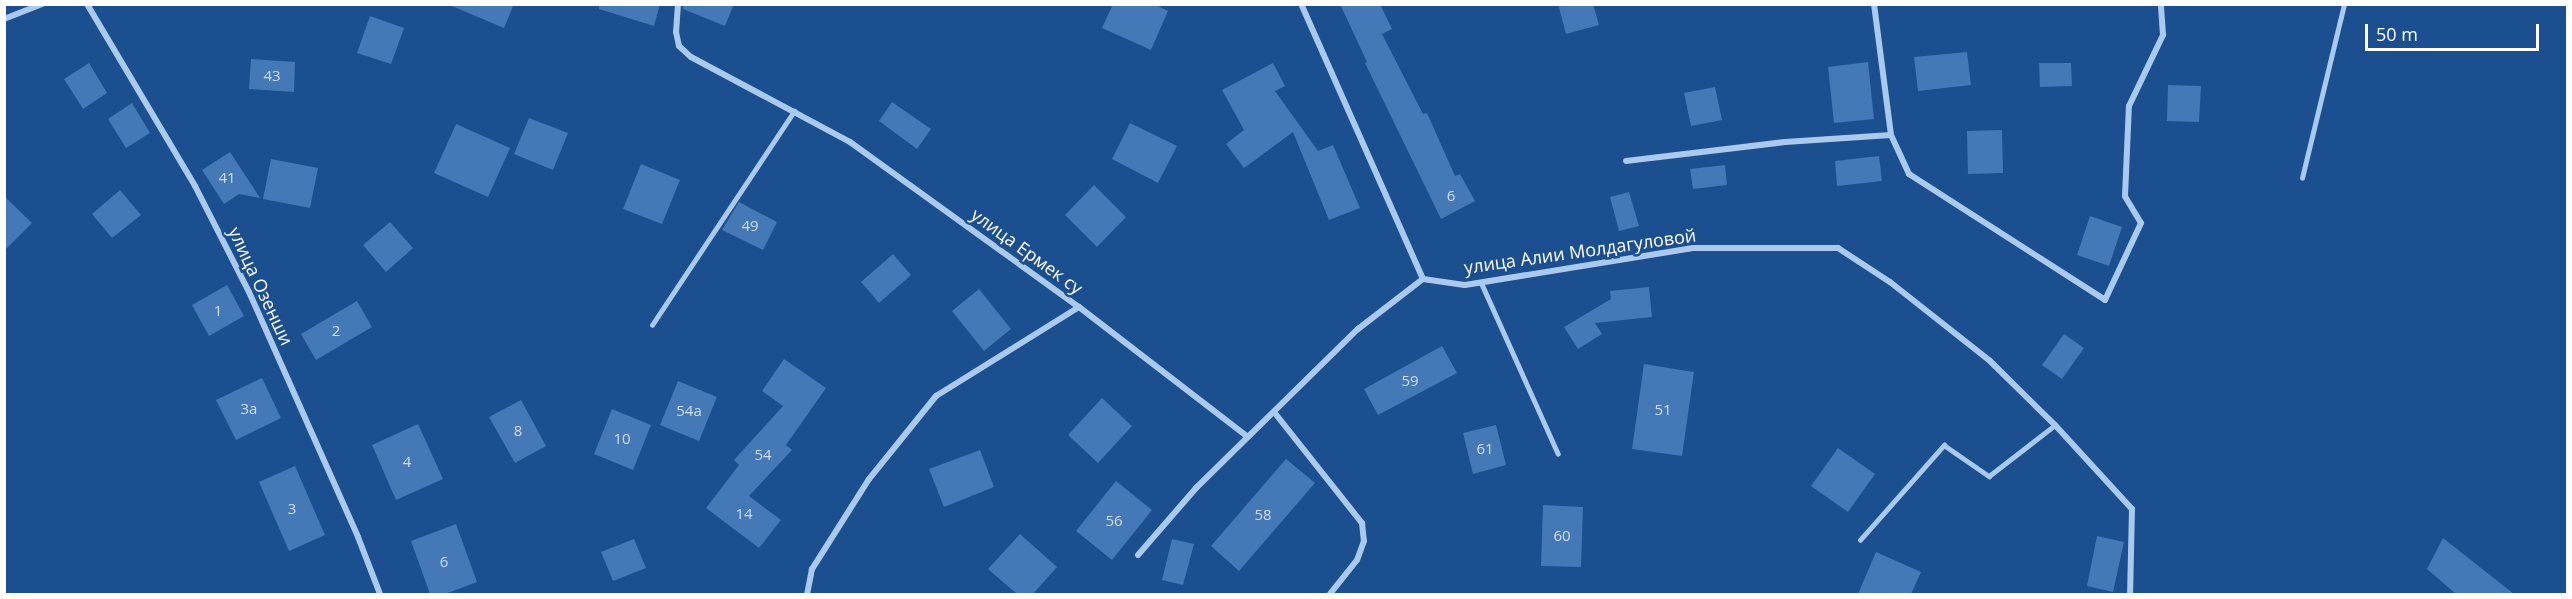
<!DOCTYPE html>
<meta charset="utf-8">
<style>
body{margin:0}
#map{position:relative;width:2572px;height:599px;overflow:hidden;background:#1b4f8f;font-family:"Open Sans",sans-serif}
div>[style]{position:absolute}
.building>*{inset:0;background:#4478b7}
.lane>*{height:4.5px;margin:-2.25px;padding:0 2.25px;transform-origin:2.25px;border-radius:2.25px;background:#a9c9ee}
.street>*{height:6px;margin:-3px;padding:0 3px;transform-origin:3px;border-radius:3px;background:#a9c9ee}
span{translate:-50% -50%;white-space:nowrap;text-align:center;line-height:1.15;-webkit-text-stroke:5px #1b4f8f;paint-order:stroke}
.number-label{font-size:15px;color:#d0dded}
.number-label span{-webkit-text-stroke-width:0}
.street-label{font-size:18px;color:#fff}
.frame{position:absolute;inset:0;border:6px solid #fff;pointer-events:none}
.scale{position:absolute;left:2365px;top:24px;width:174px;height:27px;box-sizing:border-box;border:3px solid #fff;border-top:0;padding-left:8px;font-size:18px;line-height:21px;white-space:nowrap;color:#fff;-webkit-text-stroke:4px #1b4f8f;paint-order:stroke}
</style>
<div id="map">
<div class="building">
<div style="clip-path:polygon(447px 4px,514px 4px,504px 28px)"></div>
<div style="clip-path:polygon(599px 4px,660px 4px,654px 26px,599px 9px)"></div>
<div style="clip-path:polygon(683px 4px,734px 4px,725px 26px,683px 9px)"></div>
<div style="clip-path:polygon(1113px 4px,1154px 4px,1168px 11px,1151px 50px,1102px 28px)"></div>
<div style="clip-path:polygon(1340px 4px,1380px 4px,1392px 29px,1382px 34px,1423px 114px,1427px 113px,1455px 176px,1460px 174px,1475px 201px,1441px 219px,1365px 63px,1367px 62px)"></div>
<div style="clip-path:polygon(1558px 4px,1593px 4px,1599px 25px,1566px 34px)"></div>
<div style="clip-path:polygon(370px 16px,404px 28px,391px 64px,357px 53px)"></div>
<div style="clip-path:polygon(1967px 52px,1971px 85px,1918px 91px,1914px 57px)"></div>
<div style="clip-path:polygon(251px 59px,295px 62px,294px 92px,249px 89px)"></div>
<div style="clip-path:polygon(1868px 62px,1874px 119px,1834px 123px,1828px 67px)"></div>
<div style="clip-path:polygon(89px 63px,107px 93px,83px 109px,64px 79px)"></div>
<div style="clip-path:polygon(1273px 63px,1285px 86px,1275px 91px,1318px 151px,1333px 145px,1360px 208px,1329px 220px,1293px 132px,1244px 168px,1226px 144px,1244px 130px,1222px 90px)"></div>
<div style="clip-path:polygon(2039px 63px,2071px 63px,2072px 86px,2040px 87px)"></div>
<div style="clip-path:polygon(2168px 85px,2201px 86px,2199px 122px,2167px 121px)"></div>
<div style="clip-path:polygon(1715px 87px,1722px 120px,1691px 126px,1684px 93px)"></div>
<div style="clip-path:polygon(892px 102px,931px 129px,917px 149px,879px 121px)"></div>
<div style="clip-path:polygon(132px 103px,150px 133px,126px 148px,108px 119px)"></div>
<div style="clip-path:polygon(529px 118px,568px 133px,553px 170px,514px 154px)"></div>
<div style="clip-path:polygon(1130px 123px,1177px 146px,1158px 183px,1112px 159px)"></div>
<div style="clip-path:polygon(456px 124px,510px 148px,488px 197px,434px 173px)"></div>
<div style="clip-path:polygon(2002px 130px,2003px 173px,1968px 174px,1967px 131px)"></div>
<div style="clip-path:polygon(230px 152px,260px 198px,239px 194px,224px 204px,202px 170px)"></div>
<div style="clip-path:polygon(1879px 156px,1882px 181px,1837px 186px,1835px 161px)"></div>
<div style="clip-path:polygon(271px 159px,318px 168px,310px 208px,263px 199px)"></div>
<div style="clip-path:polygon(641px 164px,680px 180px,662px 224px,623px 209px)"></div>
<div style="clip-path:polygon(1725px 165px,1727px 185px,1693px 189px,1690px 169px)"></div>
<div style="clip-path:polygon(1094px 185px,1126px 217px,1097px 247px,1065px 215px)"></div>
<div style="clip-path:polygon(120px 190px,141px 215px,112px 238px,92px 214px)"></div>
<div style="clip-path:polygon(1629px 192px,1639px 226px,1619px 231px,1610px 197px)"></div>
<div style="clip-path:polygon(4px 196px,32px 223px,4px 251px)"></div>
<div style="clip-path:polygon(739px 202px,777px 222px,763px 250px,722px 230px)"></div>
<div style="clip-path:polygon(2090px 216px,2122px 227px,2109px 266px,2077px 255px)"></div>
<div style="clip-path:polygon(390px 222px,413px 248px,386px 272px,363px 245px)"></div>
<div style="clip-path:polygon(893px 254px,911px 275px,879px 303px,861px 282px)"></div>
<div style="clip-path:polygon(227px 285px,244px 316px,209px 336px,192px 305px)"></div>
<div style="clip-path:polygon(1649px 287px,1652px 317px,1595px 323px,1602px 334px,1578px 349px,1564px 327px,1611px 299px,1610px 291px)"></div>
<div style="clip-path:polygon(979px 289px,1011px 329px,984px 351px,952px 311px)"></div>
<div style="clip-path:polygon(357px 301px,372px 327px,316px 360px,301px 334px)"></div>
<div style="clip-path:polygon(2064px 334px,2084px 348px,2062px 379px,2042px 365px)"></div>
<div style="clip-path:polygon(1442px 346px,1457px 373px,1378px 415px,1364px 389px)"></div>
<div style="clip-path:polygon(784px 359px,826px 388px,786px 445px,792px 450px,749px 496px,781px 520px,759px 548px,706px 508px,739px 465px,734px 460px,783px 406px,762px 391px)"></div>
<div style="clip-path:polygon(1644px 364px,1694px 372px,1682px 456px,1632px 449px)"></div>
<div style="clip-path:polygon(262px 378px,281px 418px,236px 440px,216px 400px)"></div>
<div style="clip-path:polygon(678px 381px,717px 397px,699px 441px,660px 425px)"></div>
<div style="clip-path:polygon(1102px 398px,1132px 426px,1098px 463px,1068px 435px)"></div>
<div style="clip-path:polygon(521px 400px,546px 446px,515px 463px,489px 417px)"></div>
<div style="clip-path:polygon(612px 409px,651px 425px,633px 470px,594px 454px)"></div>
<div style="clip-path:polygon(418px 424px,443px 479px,396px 500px,372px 445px)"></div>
<div style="clip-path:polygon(1496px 425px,1506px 465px,1473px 474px,1463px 433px)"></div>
<div style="clip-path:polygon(1838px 448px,1875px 474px,1848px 512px,1811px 486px)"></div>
<div style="clip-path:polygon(980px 450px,994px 487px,944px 507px,929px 469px)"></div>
<div style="clip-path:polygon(1286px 459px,1315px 483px,1239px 571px,1211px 546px)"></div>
<div style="clip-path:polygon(295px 466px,325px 535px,289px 551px,259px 482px)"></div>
<div style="clip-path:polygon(1116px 481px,1152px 510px,1112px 560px,1076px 531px)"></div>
<div style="clip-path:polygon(1543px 505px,1583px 507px,1581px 567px,1541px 566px)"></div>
<div style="clip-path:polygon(456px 524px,477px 582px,445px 594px,430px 594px,411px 541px)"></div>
<div style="clip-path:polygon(1020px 534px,1057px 567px,1033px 594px,1017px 594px,988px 569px)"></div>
<div style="clip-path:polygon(2097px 536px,2124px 542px,2113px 592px,2087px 586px)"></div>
<div style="clip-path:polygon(2443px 538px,2514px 594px,2456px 594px,2427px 569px)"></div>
<div style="clip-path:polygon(634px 539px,646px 568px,613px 581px,601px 552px)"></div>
<div style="clip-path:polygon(1172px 539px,1194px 544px,1183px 585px,1162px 580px)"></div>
<div style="clip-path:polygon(1876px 552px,1921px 572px,1911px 594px,1858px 594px)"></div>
</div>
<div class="lane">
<div style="left:2302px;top:178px;width:179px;rotate:-76.4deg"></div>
<div style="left:1481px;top:282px;width:188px;rotate:65.8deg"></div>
<div style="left:652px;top:325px;width:257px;rotate:-56.4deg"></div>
<div style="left:1860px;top:540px;width:127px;rotate:-48.5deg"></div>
<div style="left:1944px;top:445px;width:55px;rotate:34.6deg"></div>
<div style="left:1989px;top:476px;width:83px;rotate:-37.7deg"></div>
</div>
<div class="street">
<div style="left:87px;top:4px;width:212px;rotate:59.3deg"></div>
<div style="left:195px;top:186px;width:119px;rotate:63deg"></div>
<div style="left:249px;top:292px;width:268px;rotate:66deg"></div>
<div style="left:358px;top:537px;width:61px;rotate:68.9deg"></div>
<div style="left:678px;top:4px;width:28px;rotate:94deg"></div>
<div style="left:676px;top:32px;width:14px;rotate:78deg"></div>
<div style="left:679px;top:46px;width:16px;rotate:43deg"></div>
<div style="left:691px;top:57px;width:180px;rotate:28.1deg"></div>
<div style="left:850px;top:142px;width:282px;rotate:35.8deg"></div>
<div style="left:1079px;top:307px;width:168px;rotate:148.1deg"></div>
<div style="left:936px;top:396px;width:107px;rotate:128.9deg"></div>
<div style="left:869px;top:479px;width:107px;rotate:122.3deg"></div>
<div style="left:812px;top:569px;width:25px;rotate:101deg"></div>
<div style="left:4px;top:19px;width:41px;rotate:-21.5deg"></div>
<div style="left:1891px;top:135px;width:43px;rotate:65.2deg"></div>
<div style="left:1909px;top:174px;width:233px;rotate:32.7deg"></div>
<div style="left:2105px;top:300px;width:85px;rotate:-64.9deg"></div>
<div style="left:2141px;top:223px;width:31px;rotate:-121deg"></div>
<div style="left:2125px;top:196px;width:90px;rotate:-87.5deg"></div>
<div style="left:2129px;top:106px;width:79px;rotate:-64.4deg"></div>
<div style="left:2163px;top:35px;width:31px;rotate:-94deg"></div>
<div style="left:1626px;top:161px;width:160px;rotate:-6.8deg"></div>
<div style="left:1785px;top:142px;width:106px;rotate:-3.8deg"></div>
<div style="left:1891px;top:135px;width:132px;rotate:-97.4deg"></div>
<div style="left:1423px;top:279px;width:42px;rotate:8.1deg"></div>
<div style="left:1465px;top:285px;width:231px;rotate:-9.2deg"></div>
<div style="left:1693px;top:248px;width:145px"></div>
<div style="left:1838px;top:248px;width:62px;rotate:33.2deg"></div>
<div style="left:1890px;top:282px;width:127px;rotate:38.3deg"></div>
<div style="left:1990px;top:361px;width:91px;rotate:44.6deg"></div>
<div style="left:2055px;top:425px;width:114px;rotate:47.5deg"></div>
<div style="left:2132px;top:509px;width:85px;rotate:91.3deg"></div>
<div style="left:1079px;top:307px;width:213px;rotate:37.6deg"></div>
<div style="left:1274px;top:412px;width:142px;rotate:51.6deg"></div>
<div style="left:1362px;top:523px;width:18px;rotate:84deg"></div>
<div style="left:1364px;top:541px;width:20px;rotate:110deg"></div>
<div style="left:1357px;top:560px;width:43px;rotate:128.5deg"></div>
<div style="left:1138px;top:555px;width:89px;rotate:-49.1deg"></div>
<div style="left:1196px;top:488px;width:227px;rotate:-44.5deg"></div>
<div style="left:1358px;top:329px;width:82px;rotate:-37.6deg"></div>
<div style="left:1423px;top:279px;width:301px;rotate:-113.9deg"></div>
</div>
<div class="number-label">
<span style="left:272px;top:76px">43</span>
<span style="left:227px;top:178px">41</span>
<span style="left:1451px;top:196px">6</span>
<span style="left:750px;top:226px">49</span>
<span style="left:218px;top:311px">1</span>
<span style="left:336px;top:331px">2</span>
<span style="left:1410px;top:381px">59</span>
<span style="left:249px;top:409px">3а</span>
<span style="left:1663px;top:410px">51</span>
<span style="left:689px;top:411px">54а</span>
<span style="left:518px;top:431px">8</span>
<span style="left:622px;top:439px">10</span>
<span style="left:1485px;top:449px">61</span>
<span style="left:763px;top:455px">54</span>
<span style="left:407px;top:462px">4</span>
<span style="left:292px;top:509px">3</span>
<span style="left:744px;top:514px">14</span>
<span style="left:1263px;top:515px">58</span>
<span style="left:1114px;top:521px">56</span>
<span style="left:1562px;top:536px">60</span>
<span style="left:444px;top:562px">6</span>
</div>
<div class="street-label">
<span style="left:1027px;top:251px;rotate:36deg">улица Ермек су</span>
<span style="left:1580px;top:251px;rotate:-8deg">улица Алии Молдагуловой</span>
<span style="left:261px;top:286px;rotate:65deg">улица Озенши</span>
</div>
<div class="frame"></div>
<div class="scale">50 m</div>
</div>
